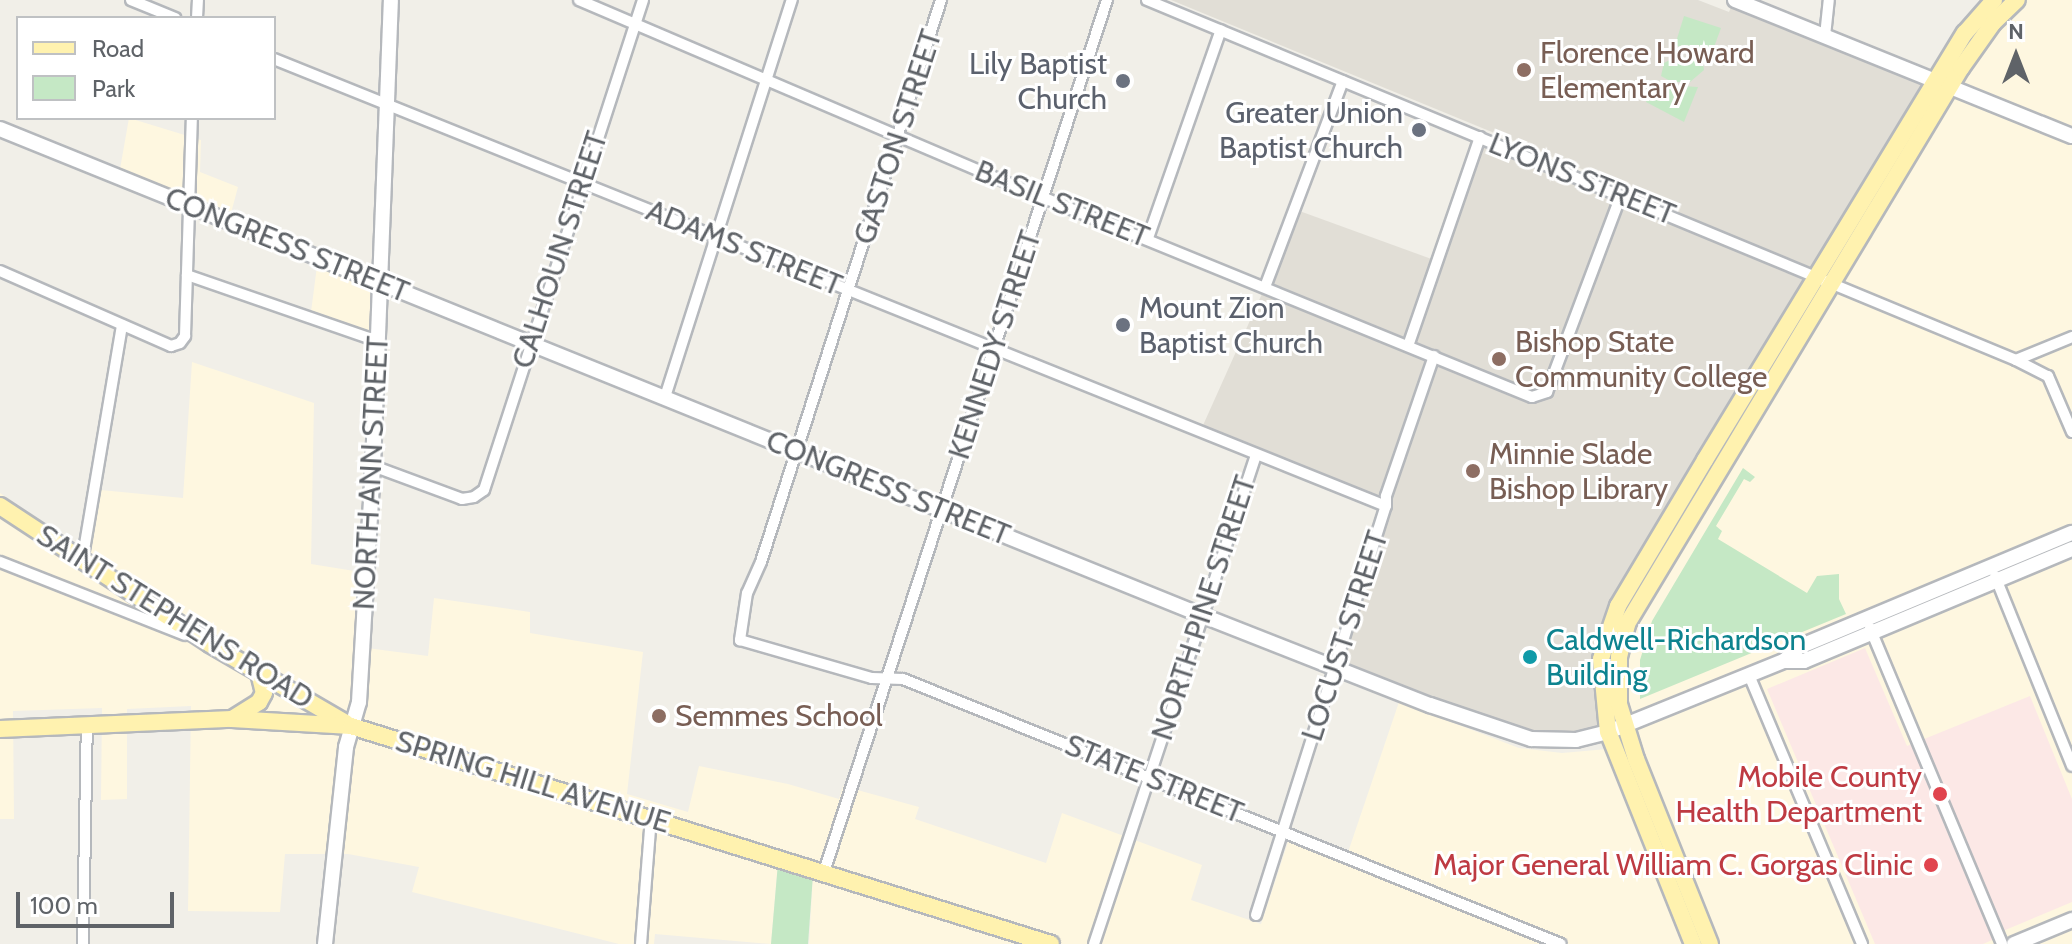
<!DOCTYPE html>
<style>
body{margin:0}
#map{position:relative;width:2072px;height:944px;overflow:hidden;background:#f1efe8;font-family:Cabin,sans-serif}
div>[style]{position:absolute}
.commercial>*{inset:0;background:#fef7e0}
.education>*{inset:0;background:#e1ded6}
.medical>*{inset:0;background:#fce8e6}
.green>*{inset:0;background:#c5e8c5}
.roads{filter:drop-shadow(2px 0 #b5b8bc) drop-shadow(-2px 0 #b5b8bc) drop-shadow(0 2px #b5b8bc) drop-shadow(0 -2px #b5b8bc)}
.street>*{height:10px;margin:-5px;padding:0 5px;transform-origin:5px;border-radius:5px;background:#fff}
.secondary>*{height:14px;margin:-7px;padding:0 7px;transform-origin:7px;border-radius:7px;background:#fff}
.primary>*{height:16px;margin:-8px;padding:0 8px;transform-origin:8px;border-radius:8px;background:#fff2af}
.dots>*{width:22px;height:22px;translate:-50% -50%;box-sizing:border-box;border:4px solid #fff;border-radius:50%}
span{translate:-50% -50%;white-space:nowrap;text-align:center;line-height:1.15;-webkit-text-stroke:6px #fff;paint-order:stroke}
.education-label{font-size:30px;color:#785e54}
.left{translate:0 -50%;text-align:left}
.worship-label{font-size:30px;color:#5b616d}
.right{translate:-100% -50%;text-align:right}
.street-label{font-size:30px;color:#5f6368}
.culture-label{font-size:30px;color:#0d838f}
.health-label{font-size:30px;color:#be3a42}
.legend{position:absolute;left:16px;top:16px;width:260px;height:104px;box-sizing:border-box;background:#fff;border:2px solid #bfc1c3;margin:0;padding:10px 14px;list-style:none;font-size:24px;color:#5f6368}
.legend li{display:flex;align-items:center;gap:16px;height:40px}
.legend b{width:40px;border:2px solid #bfc1c3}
.north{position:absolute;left:1976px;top:16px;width:80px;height:80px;-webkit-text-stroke:6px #fff;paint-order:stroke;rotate:0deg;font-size:22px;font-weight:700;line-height:32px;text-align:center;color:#5f6368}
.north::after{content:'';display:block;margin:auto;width:28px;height:36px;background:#5f6368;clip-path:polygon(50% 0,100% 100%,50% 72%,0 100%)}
.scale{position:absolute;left:16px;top:892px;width:158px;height:36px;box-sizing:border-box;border:4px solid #5f6368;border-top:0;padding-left:10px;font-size:24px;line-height:28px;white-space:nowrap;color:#5f6368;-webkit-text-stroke:6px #fff;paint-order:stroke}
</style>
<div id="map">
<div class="commercial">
<div style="clip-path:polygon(1980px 0,2072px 0,2072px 944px,809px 944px,813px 874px,778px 864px,771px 944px,655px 934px,654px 944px,619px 944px,412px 892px,419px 867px,348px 854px,285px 854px,280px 912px,188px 911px,191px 706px,127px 709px,127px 799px,101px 800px,102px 708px,13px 711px,14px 819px,0 819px,0 493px,90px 554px,101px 490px,183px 498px,192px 362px,314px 403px,311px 564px,373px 574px,367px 648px,428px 656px,434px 598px,530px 612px,530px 633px,643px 652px,627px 794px,688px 812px,699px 766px,788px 784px,839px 799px,843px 786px,919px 807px,915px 819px,1046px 863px,1062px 813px,1202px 865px,1191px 900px,1261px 924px,1289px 839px,1344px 864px,1399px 702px,1519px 748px,1562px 753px,1607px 749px,1593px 651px,1920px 85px)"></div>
<div style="clip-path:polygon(129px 118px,201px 140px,200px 172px,238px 187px,230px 217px,377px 274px,374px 335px,311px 312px,317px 266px,117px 186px)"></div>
</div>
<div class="education">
<div style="clip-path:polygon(1171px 0,1698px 0,1729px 12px,1734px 0,1936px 80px,1607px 638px,1608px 732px,1554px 741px,1335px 668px,1386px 507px,1200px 432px,1265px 287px,1294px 209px,1437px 261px,1480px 137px,1653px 207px,1655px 199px)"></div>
</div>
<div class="medical">
<div style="clip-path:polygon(1865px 648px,1907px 746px,2030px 696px,2072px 799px,2072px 902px,1998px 933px,1999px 937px,1983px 944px,1875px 944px,1767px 689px)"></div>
</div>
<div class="green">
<div style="clip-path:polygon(1684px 16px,1721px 28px,1710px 58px,1675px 45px)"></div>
<div style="clip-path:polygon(1678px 56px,1703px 63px,1704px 70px,1690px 82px,1672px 82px,1661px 76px,1664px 63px)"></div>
<div style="clip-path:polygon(1652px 84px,1698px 87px,1684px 122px,1646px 102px)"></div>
<div style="clip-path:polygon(1743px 468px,1755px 477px,1750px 482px,1744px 479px,1716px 526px,1722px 531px,1718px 539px,1807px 593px,1817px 576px,1839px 574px,1839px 599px,1846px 614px,1640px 699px,1640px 660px,1652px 621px)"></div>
<div style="clip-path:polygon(778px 863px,813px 874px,808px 944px,771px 944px)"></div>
</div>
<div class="roads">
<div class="street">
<div style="left:131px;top:0;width:48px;rotate:22.2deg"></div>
<div style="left:579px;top:0;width:492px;rotate:23.1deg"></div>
<div style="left:1032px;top:193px;width:540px;rotate:22.2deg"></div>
<div style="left:1532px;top:397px;width:16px;rotate:-18deg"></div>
<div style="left:1547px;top:392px;width:210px;rotate:-69.4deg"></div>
<div style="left:941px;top:0;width:590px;rotate:107.76deg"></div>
<div style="left:761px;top:562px;width:34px;rotate:114deg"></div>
<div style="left:747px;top:593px;width:48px;rotate:98.5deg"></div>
<div style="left:740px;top:640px;width:137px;rotate:16.1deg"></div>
<div style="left:872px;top:678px;width:31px;rotate:2deg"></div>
<div style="left:903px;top:679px;width:709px;rotate:21.94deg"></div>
<div style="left:1147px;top:0;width:941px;rotate:22.5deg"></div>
<div style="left:2016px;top:360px;width:36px;rotate:27deg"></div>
<div style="left:2048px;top:376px;width:61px;rotate:66.8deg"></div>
<div style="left:197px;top:18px;width:18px;rotate:-87deg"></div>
<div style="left:1825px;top:36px;width:36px;rotate:-84deg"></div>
<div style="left:274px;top:59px;width:1198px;rotate:21.9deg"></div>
<div style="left:1148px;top:238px;width:220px;rotate:-70.7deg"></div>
<div style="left:0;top:271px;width:187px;rotate:23.7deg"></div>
<div style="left:171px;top:346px;width:9px;rotate:-18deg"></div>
<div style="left:180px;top:343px;width:9px;rotate:-54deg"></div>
<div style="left:185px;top:336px;width:218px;rotate:-88.2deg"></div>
<div style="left:187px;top:275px;width:202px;rotate:19.1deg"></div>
<div style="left:1265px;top:287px;width:220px;rotate:-69.3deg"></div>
<div style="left:1408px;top:346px;width:221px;rotate:-71deg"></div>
<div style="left:2016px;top:360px;width:61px;rotate:-22.3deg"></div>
<div style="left:665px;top:397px;width:417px;rotate:-72.3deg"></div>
<div style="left:373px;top:466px;width:95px;rotate:20.3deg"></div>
<div style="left:462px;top:499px;width:12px;rotate:-9deg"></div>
<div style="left:474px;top:497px;width:12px;rotate:-35deg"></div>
<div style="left:484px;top:490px;width:515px;rotate:-72.02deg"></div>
<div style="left:0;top:562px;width:199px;rotate:21.5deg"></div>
<div style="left:82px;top:562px;width:240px;rotate:-80.4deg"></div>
<div style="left:1995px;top:576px;width:205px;rotate:67.9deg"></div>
<div style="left:1870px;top:628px;width:342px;rotate:67.3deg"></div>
<div style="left:1749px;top:675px;width:292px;rotate:67.2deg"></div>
<div style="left:824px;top:872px;width:917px;rotate:-72.02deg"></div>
<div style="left:1256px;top:915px;width:429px;rotate:-72.4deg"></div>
<div style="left:1386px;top:506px;width:10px;rotate:-90deg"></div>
<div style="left:1386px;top:496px;width:148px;rotate:-71.1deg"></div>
<div style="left:83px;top:944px;width:219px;rotate:-89deg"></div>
<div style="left:641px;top:944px;width:126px;rotate:-85.5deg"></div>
<div style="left:1094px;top:944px;width:515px;rotate:-71.67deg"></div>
</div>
<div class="secondary">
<div style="left:1735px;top:0;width:363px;rotate:22deg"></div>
<div style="left:0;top:129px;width:1296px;rotate:22.03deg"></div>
<div style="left:1201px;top:615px;width:246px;rotate:21.5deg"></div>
<div style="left:1430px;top:705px;width:107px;rotate:18.6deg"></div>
<div style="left:1531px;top:739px;width:45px;rotate:1.3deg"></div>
<div style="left:1576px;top:740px;width:33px;rotate:-14deg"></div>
<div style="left:1608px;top:732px;width:190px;rotate:-22deg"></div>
<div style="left:1784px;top:661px;width:20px"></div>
<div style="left:1804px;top:661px;width:290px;rotate:-22.7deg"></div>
<div style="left:1784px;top:661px;width:21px;rotate:-43deg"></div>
<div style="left:1799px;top:647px;width:296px;rotate:-22.7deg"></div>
<div style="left:325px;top:944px;width:198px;rotate:-83.9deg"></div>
<div style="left:346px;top:747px;width:47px;rotate:-73.9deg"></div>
<div style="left:359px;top:702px;width:236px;rotate:-86.6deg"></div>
<div style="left:373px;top:466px;width:466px;rotate:-87.8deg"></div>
<div style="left:2014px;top:944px;width:63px;rotate:-22.5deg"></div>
</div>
<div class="primary">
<div style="left:0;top:506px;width:251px;rotate:33.3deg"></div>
<div style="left:210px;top:644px;width:157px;rotate:30.2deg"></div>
<div style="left:232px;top:719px;width:32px;rotate:-32deg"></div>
<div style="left:259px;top:702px;width:10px;rotate:-61deg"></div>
<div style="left:264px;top:693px;width:21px;rotate:-104deg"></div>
<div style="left:0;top:729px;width:232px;rotate:-2.5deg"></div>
<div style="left:232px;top:719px;width:119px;rotate:3.4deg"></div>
<div style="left:351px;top:726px;width:733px;rotate:17.3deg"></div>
<div style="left:1693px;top:944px;width:228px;rotate:-111.8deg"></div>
<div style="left:1608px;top:732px;width:73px;rotate:-95.5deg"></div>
<div style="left:1601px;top:659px;width:22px;rotate:-74deg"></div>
<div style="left:1607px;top:638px;width:34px;rotate:-71deg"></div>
<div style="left:1618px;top:606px;width:170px;rotate:-59.2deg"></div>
<div style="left:1705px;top:460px;width:500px;rotate:-58.7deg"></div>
<div style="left:1965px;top:33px;width:44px;rotate:-48.7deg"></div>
<div style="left:1710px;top:944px;width:199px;rotate:-111.8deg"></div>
<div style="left:1636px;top:759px;width:58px;rotate:-107.2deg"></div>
<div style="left:1619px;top:704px;width:47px;rotate:-90deg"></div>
<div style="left:1619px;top:657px;width:34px;rotate:-76deg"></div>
<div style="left:1627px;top:624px;width:649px;rotate:-59.01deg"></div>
<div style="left:1961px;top:68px;width:55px;rotate:-54.6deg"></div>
<div style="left:1993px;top:23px;width:33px;rotate:-44deg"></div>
</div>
</div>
<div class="dots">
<div style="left:1524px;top:70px;background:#8d6e63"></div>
<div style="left:1123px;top:81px;background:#6b7280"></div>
<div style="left:1419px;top:130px;background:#6b7280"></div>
<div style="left:1123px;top:325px;background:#6b7280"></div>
<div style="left:1499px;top:359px;background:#8d6e63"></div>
<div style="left:1473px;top:471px;background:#8d6e63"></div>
<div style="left:1530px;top:657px;background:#0f9aa8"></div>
<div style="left:659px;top:716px;background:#8d6e63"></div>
<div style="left:1940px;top:794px;background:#e0444e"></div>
<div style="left:1931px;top:865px;background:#e0444e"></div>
</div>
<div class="education-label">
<span class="left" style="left:1540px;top:70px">Florence Howard<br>Elementary</span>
<span class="left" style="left:1515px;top:359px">Bishop State<br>Community College</span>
<span class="left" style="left:1489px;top:471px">Minnie Slade<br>Bishop Library</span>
<span class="left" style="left:675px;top:716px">Semmes School</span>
</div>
<div class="worship-label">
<span class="right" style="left:1107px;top:81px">Lily Baptist<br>Church</span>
<span class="right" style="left:1403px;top:130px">Greater Union<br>Baptist Church</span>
<span class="left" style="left:1139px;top:325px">Mount Zion<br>Baptist Church</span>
</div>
<div class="street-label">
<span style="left:898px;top:137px;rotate:-72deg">GASTON STREET</span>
<span style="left:1582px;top:179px;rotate:22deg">LYONS STREET</span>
<span style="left:1062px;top:204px;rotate:22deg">BASIL STREET</span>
<span style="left:287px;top:245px;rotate:22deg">CONGRESS STREET</span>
<span style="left:744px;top:248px;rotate:22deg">ADAMS STREET</span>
<span style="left:560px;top:250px;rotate:-72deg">CALHOUN STREET</span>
<span style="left:995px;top:345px;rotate:-72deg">KENNEDY STREET</span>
<span style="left:371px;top:473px;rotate:-87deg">NORTH ANN STREET</span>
<span style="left:888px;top:488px;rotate:22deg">CONGRESS STREET</span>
<span style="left:1204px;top:608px;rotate:-72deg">NORTH PINE STREET</span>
<span style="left:175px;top:617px;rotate:32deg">SAINT STEPHENS ROAD</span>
<span style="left:1345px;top:636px;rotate:-72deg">LOCUST STREET</span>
<span style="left:1154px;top:779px;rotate:22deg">STATE STREET</span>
<span style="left:533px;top:782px;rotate:17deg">SPRING HILL AVENUE</span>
</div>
<div class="culture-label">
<span class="left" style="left:1546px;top:657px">Caldwell-Richardson<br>Building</span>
</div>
<div class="health-label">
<span class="right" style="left:1922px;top:794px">Mobile County<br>Health Department</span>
<span class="right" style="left:1913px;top:865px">Major General William C. Gorgas Clinic</span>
</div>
<ul class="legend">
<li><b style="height:10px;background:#fff2af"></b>Road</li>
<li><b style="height:22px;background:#c5e8c5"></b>Park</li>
</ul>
<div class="north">N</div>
<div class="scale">100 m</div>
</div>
